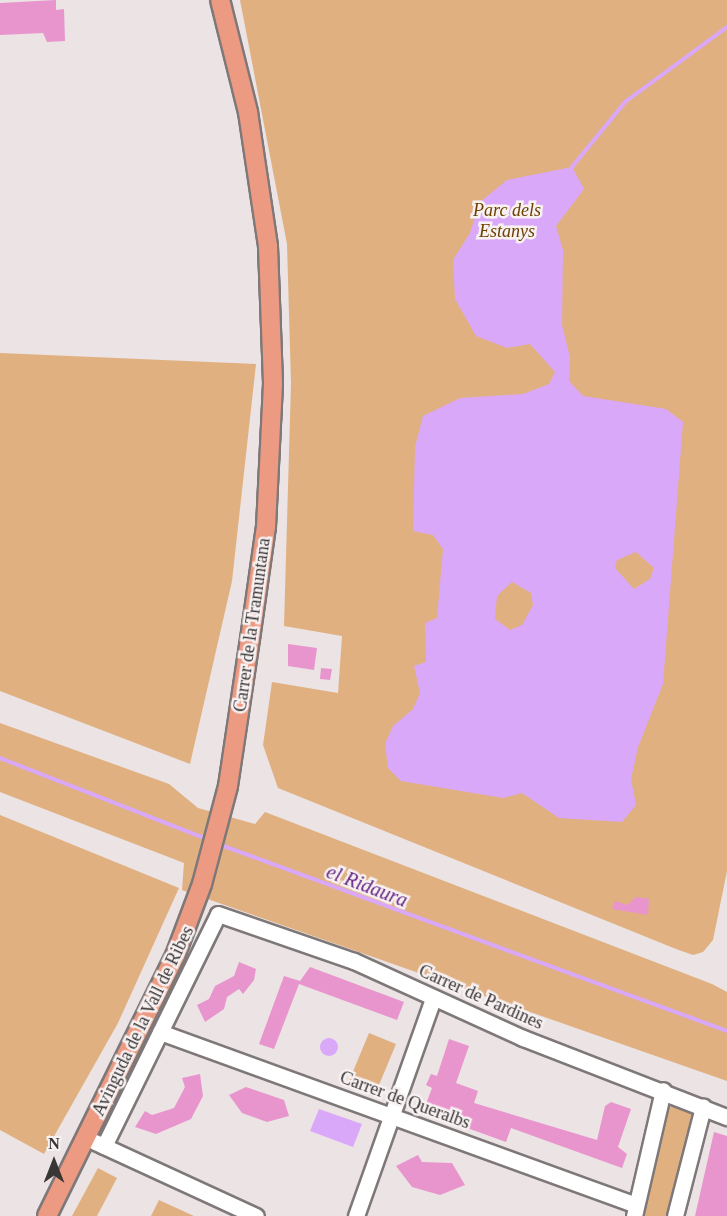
<!DOCTYPE html>
<style>
body{margin:0}
#map{position:relative;width:727px;height:1216px;overflow:hidden;background:#ebe3e4;font-family:Georgia,serif}
div>[style]{position:absolute}
.green>*{inset:0;background:#e0b081}
.water>*{inset:0;background:#daa8f9}
.round{border-radius:50%}
.stream>*{height:4px;margin:-2px;padding:0 2px;transform-origin:2px;border-radius:2px;background:#daa8f9}
.building>*{inset:0;background:#e995cd}
.roads{filter:drop-shadow(2px 0 #7e7878) drop-shadow(-2px 0 #7e7878) drop-shadow(0 2px #7e7878) drop-shadow(0 -2px #7e7878)}
.minor>*{height:15px;margin:-7.5px;padding:0 7.5px;transform-origin:7.5px;border-radius:7.5px;background:#fff}
.major>*{height:18px;margin:-9px;padding:0 9px;transform-origin:9px;border-radius:9px;background:#ec9a81}
span{translate:-50% -50%;white-space:nowrap;text-align:center;line-height:1.15;-webkit-text-stroke:5px #f8f1f2;paint-order:stroke}
.park-label{font-size:18px;color:#6d4002;font-style:italic}
.street-label{font-size:18px;color:#393636}
.water-label{font-size:20px;color:#652784;font-style:italic}
.north{position:absolute;left:24px;top:1132px;width:60px;height:60px;-webkit-text-stroke:4px #f8f1f2;paint-order:stroke;rotate:0deg;font-size:16px;font-weight:700;line-height:24px;text-align:center;color:#393636}
.north::after{content:'';display:block;margin:auto;width:21px;height:27px;background:#393636;clip-path:polygon(50% 0,100% 100%,50% 72%,0 100%)}
</style>
<div id="map">
<div class="green">
<div style="clip-path:polygon(240px 0,727px 0,727px 871px,713px 940px,703px 952px,693px 955px,676px 949px,278px 788px,263px 745px,272px 682px,338px 693px,342px 636px,284px 626px,291px 383px,287px 244px)"></div>
<div style="clip-path:polygon(0 353px,256px 364px,232px 581px,190px 764px,0 691px)"></div>
<div style="clip-path:polygon(0 723px,169px 784px,198px 808px,255px 824px,265px 812px,712px 984px,727px 992px,727px 1081px,182px 890px,184px 863px,0 792px)"></div>
<div style="clip-path:polygon(0 815px,179px 888px,118px 1023px,44px 1154px,0 1130px)"></div>
<div style="clip-path:polygon(369px 1033px,396px 1044px,374px 1097px,347px 1086px)"></div>
<div style="clip-path:polygon(674px 1104px,693px 1114px,669px 1216px,642px 1216px,668px 1109px)"></div>
<div style="clip-path:polygon(98px 1168px,117px 1178px,97px 1216px,72px 1216px)"></div>
<div style="clip-path:polygon(159px 1200px,194px 1216px,151px 1216px)"></div>
</div>
<div class="water">
<div style="clip-path:polygon(evenodd,572px 167px,584px 189px,556px 226px,563px 250px,562px 325px,570px 357px,569px 381px,583px 396px,666px 409px,683px 422px,663px 684px,638px 747px,631px 779px,636px 805px,622px 822px,559px 818px,522px 793px,503px 798px,401px 781px,388px 768px,385px 744px,393px 726px,413px 709px,420px 693px,414px 666px,426px 662px,425px 623px,437px 618px,443px 549px,433px 535px,413px 531px,415px 447px,423px 416px,460px 398px,523px 394px,549px 384px,555px 372px,530px 344px,507px 348px,476px 336px,455px 299px,453px 260px,470px 233px,480px 202px,507px 180px,572px 167px,636px 552px,654px 568px,650px 579px,634px 589px,615px 568px,617px 560px,636px 552px,572px 167px,512px 582px,531px 593px,533px 605px,522px 625px,510px 630px,495px 619px,497px 596px,512px 582px)"></div>
<div class="round" style="left:320px;top:1038px;width:18px;height:18px"></div>
<div style="clip-path:polygon(319px 1109px,362px 1124px,353px 1147px,310px 1131px)"></div>
</div>
<div class="stream">
<div style="left:572px;top:167px;width:84px;rotate:-50.8deg"></div>
<div style="left:625px;top:102px;width:127px;rotate:-36.3deg"></div>
<div style="left:0;top:758px;width:225px;rotate:21.4deg"></div>
<div style="left:218px;top:844px;width:542px;rotate:20.17deg"></div>
</div>
<div class="building">
<div style="clip-path:polygon(56px 0,56px 10px,64px 9px,65px 41px,47px 42px,43px 33px,0 35px,0 3px)"></div>
<div style="clip-path:polygon(288px 644px,317px 648px,314px 670px,288px 666px)"></div>
<div style="clip-path:polygon(321px 668px,332px 669px,330px 680px,320px 679px)"></div>
<div style="clip-path:polygon(636px 897px,649px 899px,648px 915px,612px 909px,615px 901px,627px 905px)"></div>
<div style="clip-path:polygon(239px 962px,256px 969px,254px 980px,243px 994px,239px 989px,227px 997px,224px 1009px,205px 1022px,197px 1005px,209px 999px,215px 986px,234px 976px)"></div>
<div style="clip-path:polygon(310px 967px,404px 1002px,397px 1020px,299px 984px,274px 1049px,259px 1044px,284px 976px,300px 981px)"></div>
<div style="clip-path:polygon(449px 1039px,469px 1046px,456px 1083px,478px 1091px,474px 1103px,597px 1140px,605px 1106px,611px 1102px,631px 1109px,618px 1147px,627px 1154px,622px 1168px,511px 1128px,506px 1142px,423px 1112px,432px 1088px,426px 1085px,431px 1074px,437px 1076px)"></div>
<div style="clip-path:polygon(200px 1074px,203px 1096px,191px 1119px,156px 1134px,135px 1127px,145px 1111px,152px 1115px,174px 1108px,185px 1087px,182px 1078px)"></div>
<div style="clip-path:polygon(246px 1087px,284px 1100px,289px 1116px,267px 1122px,242px 1113px,229px 1095px)"></div>
<div style="clip-path:polygon(714px 1132px,727px 1136px,727px 1216px,695px 1216px)"></div>
<div style="clip-path:polygon(418px 1155px,422px 1162px,452px 1163px,465px 1185px,440px 1195px,412px 1187px,396px 1166px)"></div>
</div>
<div class="roads">
<div class="minor">
<div style="left:160px;top:1032px;width:506px;rotate:19.97deg"></div>
<div style="left:95px;top:1142px;width:177px;rotate:24.7deg"></div>
<div style="left:104px;top:1146px;width:258px;rotate:-63.8deg"></div>
<div style="left:218px;top:914px;width:144px;rotate:19.1deg"></div>
<div style="left:354px;top:961px;width:186px;rotate:24.5deg"></div>
<div style="left:523px;top:1038px;width:219px;rotate:21.2deg"></div>
<div style="left:356px;top:1216px;width:231px;rotate:-70.5deg"></div>
<div style="left:634px;top:1216px;width:129px;rotate:-77deg"></div>
<div style="left:675px;top:1216px;width:113px;rotate:-75.6deg"></div>
</div>
<div class="major">
<div style="left:47px;top:1216px;width:290px;rotate:-63.8deg"></div>
<div style="left:175px;top:956px;width:77px;rotate:-69.4deg"></div>
<div style="left:202px;top:884px;width:101px;rotate:-75.1deg"></div>
<div style="left:228px;top:786px;width:149px;rotate:-81.5deg"></div>
<div style="left:250px;top:639px;width:113px;rotate:-81.9deg"></div>
<div style="left:266px;top:527px;width:144px;rotate:-87.2deg"></div>
<div style="left:273px;top:383px;width:137px;rotate:-92.1deg"></div>
<div style="left:268px;top:246px;width:135px;rotate:-98.5deg"></div>
<div style="left:248px;top:112px;width:115px;rotate:-104deg"></div>
</div>
</div>
<div class="park-label">
<span style="left:507px;top:221px">Parc dels<br>Estanys</span>
</div>
<div class="street-label">
<span style="left:252px;top:625px;rotate:-82deg">Carrer de la Tramuntana</span>
<span style="left:481px;top:997px;rotate:24deg">Carrer de Pardines</span>
<span style="left:143px;top:1021px;rotate:-64deg">Avinguda de la Vall de Ribes</span>
<span style="left:405px;top:1100px;rotate:20deg">Carrer de Queralbs</span>
</div>
<div class="water-label">
<span style="left:367px;top:886px;rotate:21deg">el Ridaura</span>
</div>
<div class="north">N</div>
</div>
